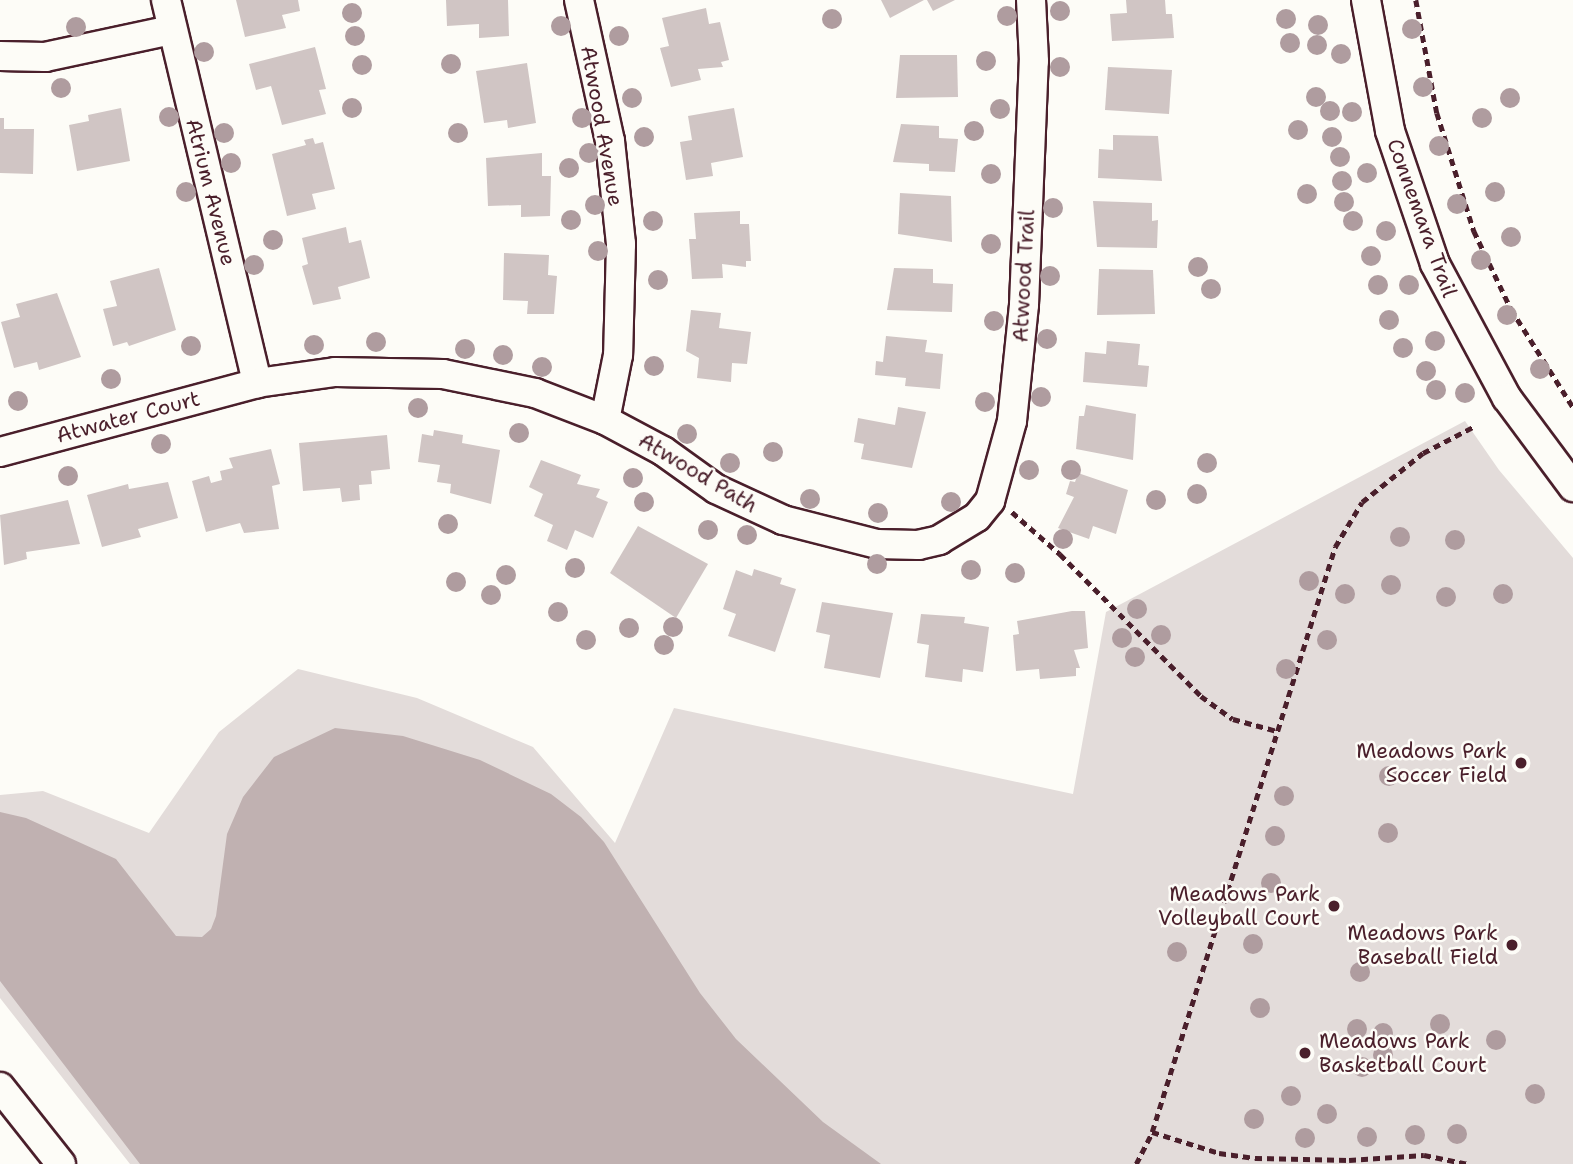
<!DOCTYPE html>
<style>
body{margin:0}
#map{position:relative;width:1573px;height:1164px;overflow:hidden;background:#fdfcf7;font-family:"Shantell Sans",sans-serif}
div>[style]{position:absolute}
.green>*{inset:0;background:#e3dcda}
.water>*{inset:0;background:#c0b1b1}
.building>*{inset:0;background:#d0c5c4}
.path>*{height:4.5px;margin-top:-2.25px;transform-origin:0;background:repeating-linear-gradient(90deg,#4a1f2b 0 7px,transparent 0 12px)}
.roads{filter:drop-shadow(2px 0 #4a1f2b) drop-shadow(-2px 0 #4a1f2b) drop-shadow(0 2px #4a1f2b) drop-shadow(0 -2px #4a1f2b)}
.minor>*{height:28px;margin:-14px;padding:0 14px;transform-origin:14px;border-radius:14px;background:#fdfcf7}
.trees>*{width:20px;height:20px;margin:-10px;border-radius:50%;background:#af9c9f}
.dots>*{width:19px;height:19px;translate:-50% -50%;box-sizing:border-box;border:4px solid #fdfcf7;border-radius:50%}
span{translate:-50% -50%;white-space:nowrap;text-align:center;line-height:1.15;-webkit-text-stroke:5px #fdfcf7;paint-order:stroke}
.street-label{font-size:21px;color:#4a1f2b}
.poi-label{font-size:21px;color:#4a1f2b}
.right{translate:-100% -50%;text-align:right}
.left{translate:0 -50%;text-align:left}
</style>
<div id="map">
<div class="green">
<div style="clip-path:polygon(1465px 421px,1499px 470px,1573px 558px,1573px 1164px,130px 1164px,0 998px,0 795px,43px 791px,149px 833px,219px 732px,298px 669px,417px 698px,533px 747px,615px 843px,674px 708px,1073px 794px,1106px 612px)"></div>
</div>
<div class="water">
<div style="clip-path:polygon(335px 728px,403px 736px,480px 760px,551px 794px,581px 817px,604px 842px,700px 993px,736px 1039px,823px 1122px,881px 1164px,140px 1164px,0 981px,0 812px,26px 818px,116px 859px,176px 936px,202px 937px,211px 929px,216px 916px,227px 834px,243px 797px,274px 757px)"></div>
</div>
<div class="building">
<div style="clip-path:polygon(236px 0,298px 0,300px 11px,282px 15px,286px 28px,245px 37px)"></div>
<div style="clip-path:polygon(446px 0,508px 0,509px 36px,479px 38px,479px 24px,447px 26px)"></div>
<div style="clip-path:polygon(881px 0,924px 0,890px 18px)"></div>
<div style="clip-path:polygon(927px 0,955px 0,933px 11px)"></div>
<div style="clip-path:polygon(1126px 0,1165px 0,1166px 14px,1172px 14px,1174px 38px,1112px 41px,1110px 14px,1127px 13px)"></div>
<div style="clip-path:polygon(706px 8px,709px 24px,720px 22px,729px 60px,721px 62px,723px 67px,698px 69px,701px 80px,671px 87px,660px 48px,669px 46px,662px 18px)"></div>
<div style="clip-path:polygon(315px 47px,326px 89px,319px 90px,326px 114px,282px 125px,271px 86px,256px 90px,249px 64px)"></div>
<div style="clip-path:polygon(900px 55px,957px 55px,958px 97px,896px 98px)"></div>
<div style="clip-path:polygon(527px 63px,536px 123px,508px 128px,507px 120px,484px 123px,476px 71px)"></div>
<div style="clip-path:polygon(1108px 67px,1172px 70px,1169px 114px,1105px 110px)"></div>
<div style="clip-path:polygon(121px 108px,130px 161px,77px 171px,69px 125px,89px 121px,88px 115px)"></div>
<div style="clip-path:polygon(734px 108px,743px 157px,711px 163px,713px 176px,686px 180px,680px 142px,692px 140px,688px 116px)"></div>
<div style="clip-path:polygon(0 118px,4px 118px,4px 129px,34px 129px,33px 174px,0 173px)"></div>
<div style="clip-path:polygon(901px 124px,939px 126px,939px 138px,958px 139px,955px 172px,929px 171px,929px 164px,893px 162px)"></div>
<div style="clip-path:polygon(1113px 135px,1158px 136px,1162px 181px,1098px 178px,1099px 149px,1113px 150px)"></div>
<div style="clip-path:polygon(313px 138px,315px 144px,323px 142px,335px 189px,312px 194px,316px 209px,287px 216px,272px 154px,306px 145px,304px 140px)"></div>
<div style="clip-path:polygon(542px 153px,542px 176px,551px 176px,550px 216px,521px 217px,521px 205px,488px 206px,486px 158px)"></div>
<div style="clip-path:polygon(900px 193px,951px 196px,952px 242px,898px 234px)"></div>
<div style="clip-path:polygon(1093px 201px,1152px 203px,1152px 221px,1158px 220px,1157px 248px,1097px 247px)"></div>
<div style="clip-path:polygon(740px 211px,740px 224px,749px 224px,751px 261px,746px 261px,746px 267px,722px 264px,723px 278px,692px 279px,689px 239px,696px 239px,694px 213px)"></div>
<div style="clip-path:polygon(346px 227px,349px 243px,361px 240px,370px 278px,338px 287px,341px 299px,313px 305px,302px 266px,308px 264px,302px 238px)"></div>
<div style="clip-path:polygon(504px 253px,549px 255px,548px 275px,557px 276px,554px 314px,527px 314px,528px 301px,503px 300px)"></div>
<div style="clip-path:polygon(159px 268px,176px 330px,129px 346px,127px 342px,113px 346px,103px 309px,117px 306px,110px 281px)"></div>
<div style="clip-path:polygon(894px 268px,933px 269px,933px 283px,953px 284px,952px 312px,887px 310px)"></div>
<div style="clip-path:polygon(1099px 269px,1153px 270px,1155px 314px,1097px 315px)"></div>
<div style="clip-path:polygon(57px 293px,81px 357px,39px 370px,37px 362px,14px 368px,1px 322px,20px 317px,16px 304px)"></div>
<div style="clip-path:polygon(691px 310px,721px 313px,719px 328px,751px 332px,747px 364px,732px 363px,731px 382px,697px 378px,699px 358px,686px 351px)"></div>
<div style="clip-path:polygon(886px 336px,927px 340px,925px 352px,943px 354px,940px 389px,905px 386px,906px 378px,875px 375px,876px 361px,883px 362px)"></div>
<div style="clip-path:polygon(1107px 341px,1140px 344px,1138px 365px,1149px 366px,1147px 387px,1083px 382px,1085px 352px,1106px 354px)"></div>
<div style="clip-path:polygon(1086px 405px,1136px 414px,1133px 460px,1076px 449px,1079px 416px,1084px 416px)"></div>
<div style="clip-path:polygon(898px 407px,926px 412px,912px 468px,861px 459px,864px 444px,854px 442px,858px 418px,895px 425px)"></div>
<div style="clip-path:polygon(434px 430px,463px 435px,462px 443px,500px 450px,491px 504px,450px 493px,451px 484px,437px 482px,440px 465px,418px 462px,422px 434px,433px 436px)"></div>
<div style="clip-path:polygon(387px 435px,390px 469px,371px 471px,372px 484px,359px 485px,360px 500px,342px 502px,340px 488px,303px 491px,299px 443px)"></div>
<div style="clip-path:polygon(271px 449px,280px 484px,272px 486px,279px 529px,244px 533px,240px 523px,206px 532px,192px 481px,209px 476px,211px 483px,222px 480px,220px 471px,233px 468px,229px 458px)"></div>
<div style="clip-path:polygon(541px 460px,581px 475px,577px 484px,600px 489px,596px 497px,608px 502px,593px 538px,575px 530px,567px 550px,547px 541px,553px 525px,534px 516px,543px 494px,529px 487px)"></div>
<div style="clip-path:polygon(1078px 473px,1128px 490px,1116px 534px,1093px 526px,1089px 539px,1058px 528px,1074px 497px,1066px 494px,1070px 481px,1075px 482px)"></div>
<div style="clip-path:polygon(168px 482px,178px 518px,138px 529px,141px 537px,102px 547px,87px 495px,128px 484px,129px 489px)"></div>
<div style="clip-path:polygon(68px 500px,80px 544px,26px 552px,27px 559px,4px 565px,0 515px)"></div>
<div style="clip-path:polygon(638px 526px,708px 564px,676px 618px,610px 573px)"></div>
<div style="clip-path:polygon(754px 569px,782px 578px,780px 584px,796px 589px,775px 652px,728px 636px,736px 614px,723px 609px,736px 570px,752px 576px)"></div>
<div style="clip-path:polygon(822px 602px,893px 613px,880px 678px,824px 668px,830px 635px,816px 632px)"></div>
<div style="clip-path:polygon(1072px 611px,1085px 611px,1088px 648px,1074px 650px,1080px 668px,1076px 668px,1076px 676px,1040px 679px,1039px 669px,1016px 671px,1013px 635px,1019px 634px,1017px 621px)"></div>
<div style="clip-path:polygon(921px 614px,965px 617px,964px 623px,989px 627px,983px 672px,963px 669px,962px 682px,925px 677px,929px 645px,917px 643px)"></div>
</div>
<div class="path">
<div style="left:1416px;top:0;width:115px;rotate:79.5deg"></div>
<div style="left:1437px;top:113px;width:124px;rotate:72.6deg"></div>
<div style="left:1474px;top:231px;width:86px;rotate:64.6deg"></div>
<div style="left:1511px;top:309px;width:116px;rotate:57.7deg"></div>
<div style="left:1012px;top:512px;width:64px;rotate:41.2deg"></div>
<div style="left:1060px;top:554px;width:200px;rotate:45.2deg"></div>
<div style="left:1201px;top:696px;width:39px;rotate:36deg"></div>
<div style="left:1233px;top:719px;width:46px;rotate:15.3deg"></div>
<div style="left:1152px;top:1132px;width:70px;rotate:17.4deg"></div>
<div style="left:1219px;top:1153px;width:36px;rotate:8deg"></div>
<div style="left:1255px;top:1158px;width:94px;rotate:1.2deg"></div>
<div style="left:1349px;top:1160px;width:75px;rotate:-3.8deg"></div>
<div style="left:1424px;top:1155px;width:45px;rotate:11.6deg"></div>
<div style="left:1136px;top:1164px;width:36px;rotate:-63deg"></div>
<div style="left:1152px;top:1132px;width:613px;rotate:-72.63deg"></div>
<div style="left:1335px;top:547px;width:52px;rotate:-59deg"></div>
<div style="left:1362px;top:502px;width:78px;rotate:-38.8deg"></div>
<div style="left:1423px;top:453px;width:56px;rotate:-27.5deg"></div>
</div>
<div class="roads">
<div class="minor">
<div style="left:166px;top:0;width:394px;rotate:76.6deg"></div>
<div style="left:579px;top:0;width:144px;rotate:77.6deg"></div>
<div style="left:610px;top:141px;width:104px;rotate:83.9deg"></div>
<div style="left:621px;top:244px;width:111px;rotate:91.5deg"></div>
<div style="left:618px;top:355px;width:66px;rotate:101.3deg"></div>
<div style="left:1366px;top:0;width:133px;rotate:79.6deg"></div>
<div style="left:1390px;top:131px;width:140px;rotate:71.3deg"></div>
<div style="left:1435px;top:264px;width:152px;rotate:61.8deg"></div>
<div style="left:1507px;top:398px;width:111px;rotate:53.4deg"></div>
<div style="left:0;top:56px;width:45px;rotate:1.3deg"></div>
<div style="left:45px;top:57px;width:129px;rotate:-12.1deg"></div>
<div style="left:0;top:452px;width:266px;rotate:-15deg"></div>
<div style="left:257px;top:383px;width:79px;rotate:-8deg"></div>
<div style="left:335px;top:372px;width:108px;rotate:1.1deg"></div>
<div style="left:443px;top:374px;width:94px;rotate:11.7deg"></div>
<div style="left:535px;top:393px;width:75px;rotate:21.1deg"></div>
<div style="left:605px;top:420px;width:66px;rotate:28.1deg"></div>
<div style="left:663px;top:451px;width:65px;rotate:35.6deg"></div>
<div style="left:716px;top:489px;width:74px;rotate:24.8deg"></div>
<div style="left:783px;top:520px;width:97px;rotate:14.3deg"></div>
<div style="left:877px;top:544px;width:41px;rotate:1.4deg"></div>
<div style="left:918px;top:545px;width:22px;rotate:-13deg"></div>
<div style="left:939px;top:540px;width:44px;rotate:-31.2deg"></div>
<div style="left:977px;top:517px;width:21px;rotate:-51deg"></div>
<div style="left:990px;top:501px;width:83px;rotate:-74.6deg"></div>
<div style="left:1012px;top:421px;width:117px;rotate:-84.1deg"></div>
<div style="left:1024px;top:305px;width:244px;rotate:-87.7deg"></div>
<div style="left:1034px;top:61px;width:61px;rotate:-92.8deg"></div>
<div style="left:0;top:1087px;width:98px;rotate:51.6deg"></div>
</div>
</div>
<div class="trees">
<div style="left:1060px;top:11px"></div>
<div style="left:352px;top:13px"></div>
<div style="left:1007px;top:16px"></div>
<div style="left:832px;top:19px"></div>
<div style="left:1286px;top:19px"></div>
<div style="left:1318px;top:25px"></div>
<div style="left:561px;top:26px"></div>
<div style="left:76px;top:27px"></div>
<div style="left:1412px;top:29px"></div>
<div style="left:355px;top:36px"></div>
<div style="left:619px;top:36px"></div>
<div style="left:1290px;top:43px"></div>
<div style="left:1317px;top:45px"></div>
<div style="left:204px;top:52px"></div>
<div style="left:1341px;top:54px"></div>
<div style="left:986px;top:61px"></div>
<div style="left:451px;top:64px"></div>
<div style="left:362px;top:65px"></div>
<div style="left:1060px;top:67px"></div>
<div style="left:1423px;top:87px"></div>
<div style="left:61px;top:88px"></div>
<div style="left:1316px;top:97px"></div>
<div style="left:632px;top:98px"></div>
<div style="left:1510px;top:98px"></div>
<div style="left:352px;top:108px"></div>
<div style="left:1000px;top:109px"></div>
<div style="left:1330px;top:111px"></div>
<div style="left:1352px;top:112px"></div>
<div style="left:169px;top:117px"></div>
<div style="left:582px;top:118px"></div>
<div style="left:1482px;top:118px"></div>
<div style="left:1298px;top:130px"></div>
<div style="left:974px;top:131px"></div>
<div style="left:224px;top:133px"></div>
<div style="left:458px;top:133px"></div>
<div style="left:644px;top:137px"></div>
<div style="left:1332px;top:137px"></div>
<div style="left:1439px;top:146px"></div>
<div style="left:589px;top:153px"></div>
<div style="left:1340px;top:157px"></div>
<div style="left:231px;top:163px"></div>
<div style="left:569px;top:168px"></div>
<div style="left:1367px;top:173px"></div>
<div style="left:991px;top:174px"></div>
<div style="left:1342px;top:181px"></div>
<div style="left:186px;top:192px"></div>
<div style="left:1495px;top:192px"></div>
<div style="left:1307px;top:194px"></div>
<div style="left:1344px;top:202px"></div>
<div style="left:1457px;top:204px"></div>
<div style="left:595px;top:205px"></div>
<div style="left:1053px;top:208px"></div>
<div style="left:571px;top:220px"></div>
<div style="left:653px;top:221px"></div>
<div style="left:1353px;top:221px"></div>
<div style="left:1386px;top:231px"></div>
<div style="left:1511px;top:237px"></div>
<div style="left:273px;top:240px"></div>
<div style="left:991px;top:244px"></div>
<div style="left:598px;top:251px"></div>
<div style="left:1371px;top:256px"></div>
<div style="left:1481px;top:260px"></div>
<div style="left:254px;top:265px"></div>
<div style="left:1198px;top:267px"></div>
<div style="left:1050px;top:276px"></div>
<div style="left:658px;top:280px"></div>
<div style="left:1378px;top:285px"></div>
<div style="left:1409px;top:285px"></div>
<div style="left:1211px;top:289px"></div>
<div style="left:1507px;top:315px"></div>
<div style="left:1389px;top:320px"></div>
<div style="left:994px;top:321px"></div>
<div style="left:1047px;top:339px"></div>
<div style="left:1435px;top:341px"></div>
<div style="left:376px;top:342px"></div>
<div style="left:314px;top:345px"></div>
<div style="left:191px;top:346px"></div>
<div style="left:1403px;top:348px"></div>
<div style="left:465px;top:349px"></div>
<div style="left:503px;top:355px"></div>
<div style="left:654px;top:366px"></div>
<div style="left:542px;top:367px"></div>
<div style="left:1540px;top:369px"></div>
<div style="left:1426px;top:371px"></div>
<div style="left:111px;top:379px"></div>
<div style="left:1436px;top:390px"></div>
<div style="left:1465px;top:393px"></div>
<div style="left:1041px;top:397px"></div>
<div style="left:18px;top:401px"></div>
<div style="left:985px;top:402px"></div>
<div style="left:418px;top:408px"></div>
<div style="left:519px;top:433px"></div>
<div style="left:687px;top:434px"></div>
<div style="left:161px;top:444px"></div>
<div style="left:773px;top:452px"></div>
<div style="left:730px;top:463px"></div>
<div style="left:1207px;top:463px"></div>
<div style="left:1029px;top:470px"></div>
<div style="left:1071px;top:470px"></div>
<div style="left:68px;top:476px"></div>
<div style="left:633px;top:478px"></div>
<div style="left:1197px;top:494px"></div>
<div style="left:810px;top:499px"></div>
<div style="left:1156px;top:500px"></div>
<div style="left:644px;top:502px"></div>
<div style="left:951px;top:502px"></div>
<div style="left:878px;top:513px"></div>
<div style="left:448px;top:524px"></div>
<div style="left:708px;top:530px"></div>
<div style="left:747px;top:535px"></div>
<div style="left:1400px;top:537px"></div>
<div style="left:1063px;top:539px"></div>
<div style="left:1455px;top:540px"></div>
<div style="left:877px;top:564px"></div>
<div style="left:575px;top:568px"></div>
<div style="left:971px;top:570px"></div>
<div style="left:1015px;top:573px"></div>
<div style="left:506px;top:575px"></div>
<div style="left:1309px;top:581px"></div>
<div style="left:456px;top:582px"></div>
<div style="left:1391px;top:585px"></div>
<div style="left:1345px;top:594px"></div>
<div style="left:1503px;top:594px"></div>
<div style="left:491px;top:595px"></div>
<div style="left:1446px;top:597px"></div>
<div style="left:1137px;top:609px"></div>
<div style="left:558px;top:612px"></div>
<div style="left:673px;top:627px"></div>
<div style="left:629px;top:628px"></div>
<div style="left:1161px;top:635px"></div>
<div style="left:1122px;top:638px"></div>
<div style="left:586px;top:640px"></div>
<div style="left:1327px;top:640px"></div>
<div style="left:664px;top:645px"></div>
<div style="left:1135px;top:657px"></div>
<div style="left:1286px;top:669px"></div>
<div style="left:1389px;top:776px"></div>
<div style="left:1284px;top:796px"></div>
<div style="left:1388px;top:833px"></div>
<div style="left:1275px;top:836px"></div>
<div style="left:1271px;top:883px"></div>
<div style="left:1253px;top:944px"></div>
<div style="left:1177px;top:952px"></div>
<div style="left:1360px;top:972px"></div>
<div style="left:1260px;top:1008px"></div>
<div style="left:1440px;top:1024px"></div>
<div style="left:1357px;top:1029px"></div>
<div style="left:1383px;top:1033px"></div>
<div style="left:1496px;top:1040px"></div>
<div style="left:1383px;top:1055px"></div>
<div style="left:1362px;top:1067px"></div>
<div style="left:1535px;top:1094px"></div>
<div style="left:1291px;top:1096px"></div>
<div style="left:1327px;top:1114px"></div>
<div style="left:1254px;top:1119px"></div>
<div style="left:1457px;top:1134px"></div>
<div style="left:1415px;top:1135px"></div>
<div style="left:1367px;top:1137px"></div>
<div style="left:1305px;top:1138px"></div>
</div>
<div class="dots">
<div style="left:1521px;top:763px;background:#4a1f2b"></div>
<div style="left:1334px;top:906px;background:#4a1f2b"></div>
<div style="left:1512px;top:945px;background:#4a1f2b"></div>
<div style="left:1305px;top:1053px;background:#4a1f2b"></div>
</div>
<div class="street-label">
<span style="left:602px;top:126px;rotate:80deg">Atwood Avenue</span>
<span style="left:211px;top:192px;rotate:76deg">Atrium Avenue</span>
<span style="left:1422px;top:218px;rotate:70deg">Connemara Trail</span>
<span style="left:1024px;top:276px;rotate:-87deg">Atwood Trail</span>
<span style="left:128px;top:417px;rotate:-15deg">Atwater Court</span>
<span style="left:698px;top:473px;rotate:31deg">Atwood Path</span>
</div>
<div class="poi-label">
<span class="right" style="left:1507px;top:763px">Meadows Park<br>Soccer Field</span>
<span class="right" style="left:1320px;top:906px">Meadows Park<br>Volleyball Court</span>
<span class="right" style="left:1498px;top:945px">Meadows Park<br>Baseball Field</span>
<span class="left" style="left:1319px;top:1053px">Meadows Park<br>Basketball Court</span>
</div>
</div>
